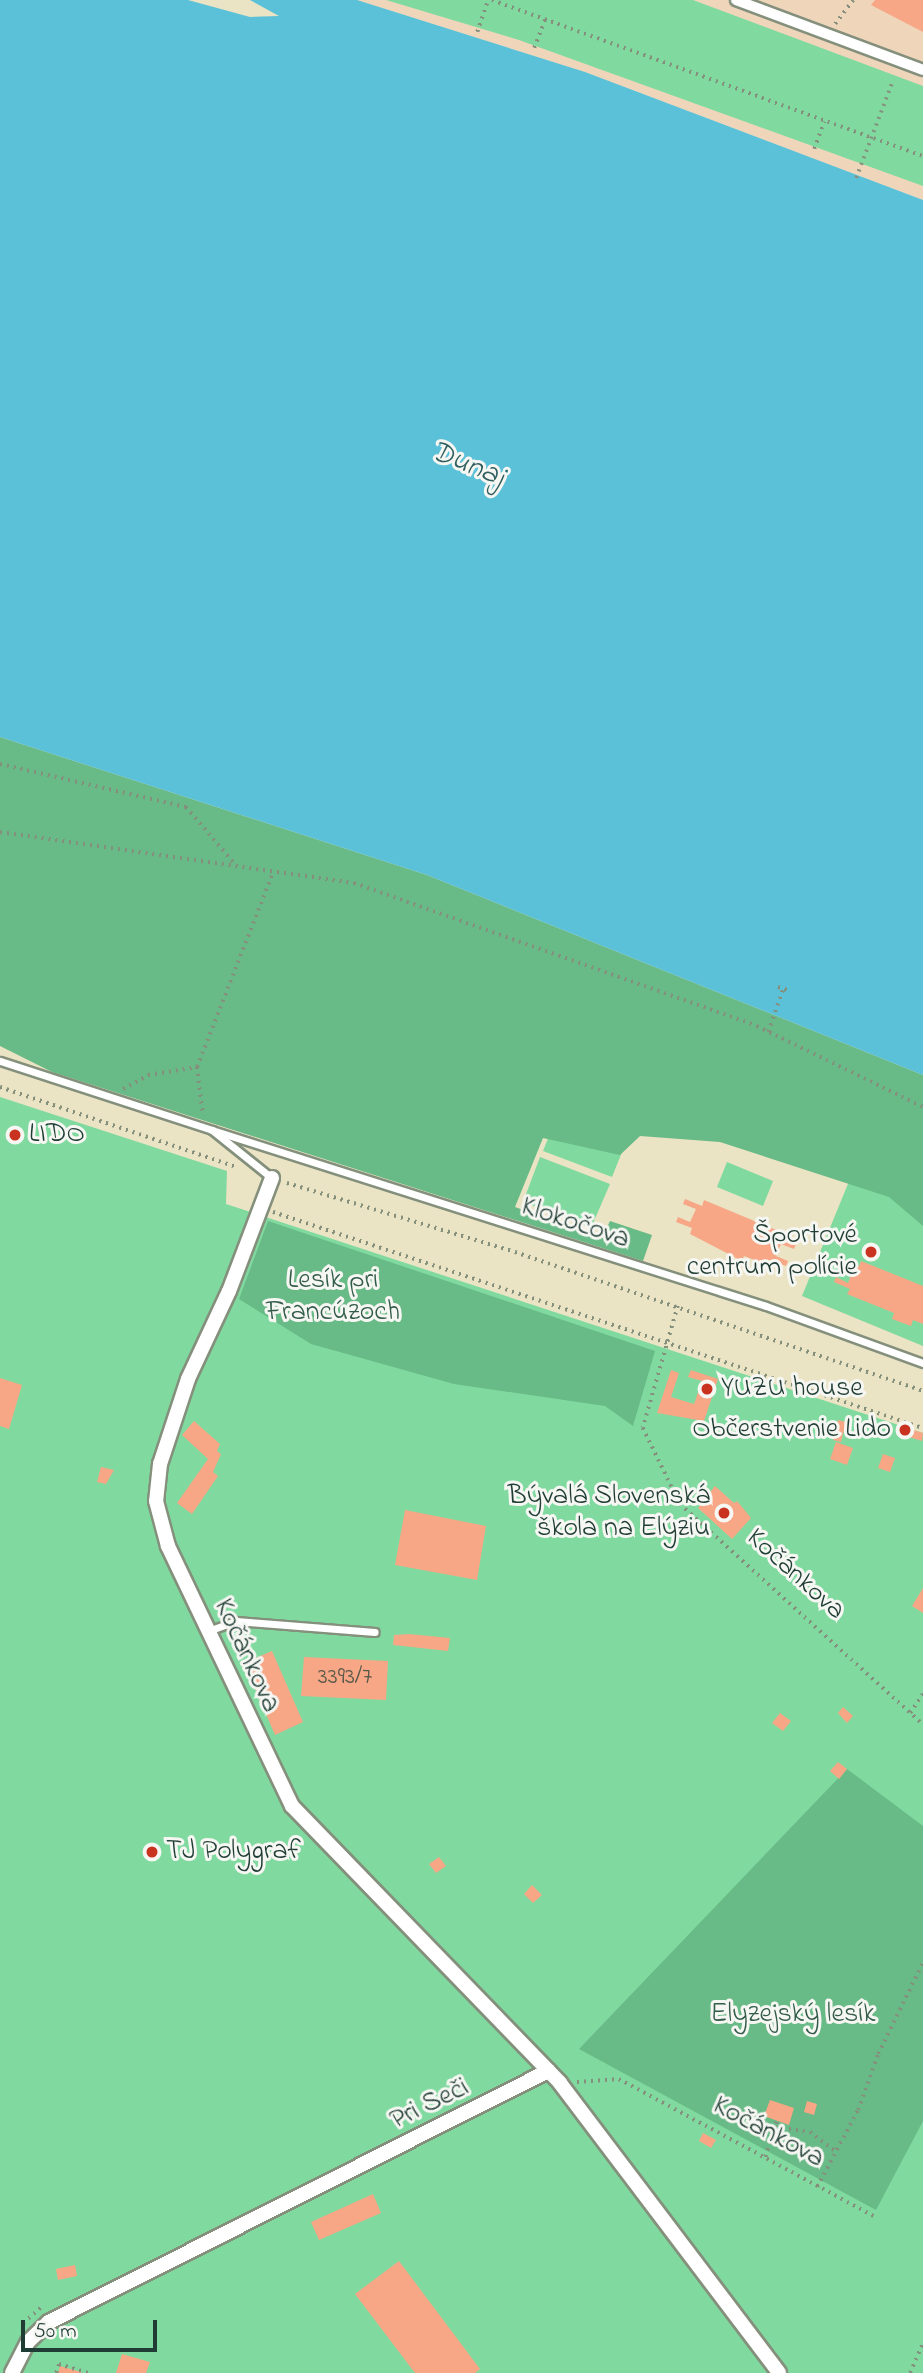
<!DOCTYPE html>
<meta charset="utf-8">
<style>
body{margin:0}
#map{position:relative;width:923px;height:2373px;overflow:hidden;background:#eae3c4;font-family:"Indie Flower",sans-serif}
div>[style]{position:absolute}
.built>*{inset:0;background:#efd6bb}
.green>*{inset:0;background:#80daa0}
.forest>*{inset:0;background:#68ba86}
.water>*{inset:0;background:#5bc1d9}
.pier>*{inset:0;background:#eae3c4}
.building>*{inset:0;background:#f7a786}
.path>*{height:3.5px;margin-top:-1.75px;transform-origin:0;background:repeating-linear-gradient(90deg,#84907c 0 2px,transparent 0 7px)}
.roads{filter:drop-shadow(2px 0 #84907c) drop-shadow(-2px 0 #84907c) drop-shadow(0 2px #84907c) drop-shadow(0 -2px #84907c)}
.service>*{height:7px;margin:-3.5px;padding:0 3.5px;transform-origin:3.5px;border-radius:3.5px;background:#fff}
.pedestrian>*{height:10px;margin:-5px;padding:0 5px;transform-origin:5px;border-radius:5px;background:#fff}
.minor>*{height:14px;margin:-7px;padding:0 7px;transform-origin:7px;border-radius:7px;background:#fff}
.path-bridge>*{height:3.5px;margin-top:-1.75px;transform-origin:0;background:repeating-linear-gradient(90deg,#84907c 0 2px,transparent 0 7px)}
.dots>*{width:19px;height:19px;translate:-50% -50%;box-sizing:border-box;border:4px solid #f6f6f2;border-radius:50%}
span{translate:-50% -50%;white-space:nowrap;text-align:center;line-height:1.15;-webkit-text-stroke:6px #f6f6f2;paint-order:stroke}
.number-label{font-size:24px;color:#555848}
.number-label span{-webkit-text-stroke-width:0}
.poi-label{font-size:28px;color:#1f3d34}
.left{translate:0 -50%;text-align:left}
.right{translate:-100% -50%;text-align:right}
.street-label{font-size:28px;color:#1f3d34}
.park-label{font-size:28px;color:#325c4a}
.water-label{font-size:30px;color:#2e5e5d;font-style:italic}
.scale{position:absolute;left:21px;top:2320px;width:136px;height:32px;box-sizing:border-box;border:4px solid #1f3d34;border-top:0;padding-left:9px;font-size:21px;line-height:24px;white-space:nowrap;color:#1f3d34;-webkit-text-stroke:5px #f6f6f2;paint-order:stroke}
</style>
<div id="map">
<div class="built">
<div style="clip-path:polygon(357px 0,923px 0,923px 200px,585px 72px)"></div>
</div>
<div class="green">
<div style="clip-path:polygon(386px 0,693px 0,923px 86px,923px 186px,519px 40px)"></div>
<div style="clip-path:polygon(0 1097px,227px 1171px,226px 1204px,923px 1433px,923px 2373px,0 2373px)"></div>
<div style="clip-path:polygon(561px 1106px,630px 1132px,612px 1177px,543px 1151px)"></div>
<div style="clip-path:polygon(540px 1157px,610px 1184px,591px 1228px,523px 1202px)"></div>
<div style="clip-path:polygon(727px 1162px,773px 1181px,763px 1206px,717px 1187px)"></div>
<div style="clip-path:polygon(850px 1179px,923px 1208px,923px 1346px,802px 1296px)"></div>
</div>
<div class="forest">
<div style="clip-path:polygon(0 737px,427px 875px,923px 1075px,923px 1226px,889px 1197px,720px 1142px,640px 1136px,620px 1155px,543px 1138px,515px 1207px,602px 1238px,610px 1221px,652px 1235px,643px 1261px,52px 1072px,0 1046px)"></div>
<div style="clip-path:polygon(268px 1221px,655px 1351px,633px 1426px,605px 1406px,454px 1384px,311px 1344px,239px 1299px)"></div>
<div style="clip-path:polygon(847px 1769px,923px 1826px,923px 2121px,876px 2210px,579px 2049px)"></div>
</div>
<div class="water">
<div style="clip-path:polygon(0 0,357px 0,585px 72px,923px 200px,923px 1075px,427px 875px,0 737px)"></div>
</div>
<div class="pier">
<div style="clip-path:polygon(188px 0,250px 0,279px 16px,250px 17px)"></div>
</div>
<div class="building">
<div style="clip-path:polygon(875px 0,923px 0,923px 32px,871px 5px)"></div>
<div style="clip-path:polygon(685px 1199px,702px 1206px,704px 1200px,781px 1232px,779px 1237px,796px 1244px,794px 1249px,781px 1244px,776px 1256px,788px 1261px,786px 1266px,770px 1260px,768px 1265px,744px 1256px,742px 1261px,690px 1234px,692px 1228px,676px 1222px,678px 1217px,690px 1222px,696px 1209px,683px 1204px)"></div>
<div style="clip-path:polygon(843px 1260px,859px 1266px,861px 1261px,923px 1286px,923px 1324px,913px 1320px,911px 1326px,892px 1319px,894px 1313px,847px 1294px,850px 1289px,834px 1282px,836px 1277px,848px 1283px,853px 1270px,841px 1265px)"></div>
<div style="clip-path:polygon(671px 1370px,679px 1373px,671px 1397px,694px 1404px,702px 1381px,688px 1377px,691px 1370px,718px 1379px,704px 1421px,657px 1413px)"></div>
<div style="clip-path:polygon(0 1378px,22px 1385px,9px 1429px,0 1426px)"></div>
<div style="clip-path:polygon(838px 1420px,846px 1422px,841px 1442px,833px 1440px)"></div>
<div style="clip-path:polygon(194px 1421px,220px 1444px,217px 1451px,221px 1454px,213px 1472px,218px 1476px,192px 1514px,177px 1503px,208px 1459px,182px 1435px)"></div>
<div style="clip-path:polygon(898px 1425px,923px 1433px,922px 1441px,896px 1433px)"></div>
<div style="clip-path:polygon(836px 1442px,853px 1448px,847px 1465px,830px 1459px)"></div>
<div style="clip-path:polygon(883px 1454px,895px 1458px,890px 1472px,878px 1468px)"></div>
<div style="clip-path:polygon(101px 1467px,114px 1470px,106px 1484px,97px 1482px)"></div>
<div style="clip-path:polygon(715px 1486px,734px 1503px,737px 1501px,751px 1518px,732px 1539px,698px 1508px)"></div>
<div style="clip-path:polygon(405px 1510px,486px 1526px,477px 1580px,395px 1565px)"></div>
<div style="clip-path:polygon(923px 1588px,923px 1613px,912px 1606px)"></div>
<div style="clip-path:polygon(409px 1634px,450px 1638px,448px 1651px,393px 1645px,394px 1635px)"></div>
<div style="clip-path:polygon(272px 1651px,303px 1722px,275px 1735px,244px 1663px)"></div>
<div style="clip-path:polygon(304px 1657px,388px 1661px,386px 1700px,301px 1696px)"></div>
<div style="clip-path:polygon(843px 1707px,853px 1716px,847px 1723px,838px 1713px)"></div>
<div style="clip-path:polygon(780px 1713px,791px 1721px,783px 1731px,772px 1723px)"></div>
<div style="clip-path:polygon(838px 1762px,847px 1769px,839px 1779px,830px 1771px)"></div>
<div style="clip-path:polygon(439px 1857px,446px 1866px,436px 1873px,429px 1864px)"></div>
<div style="clip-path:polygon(532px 1885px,542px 1895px,533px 1903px,524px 1894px)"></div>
<div style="clip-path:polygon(770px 2100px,794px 2108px,789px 2125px,764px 2116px)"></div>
<div style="clip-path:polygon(807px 2101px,817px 2104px,814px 2115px,804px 2112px)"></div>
<div style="clip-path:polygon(703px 2133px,716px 2140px,711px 2148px,699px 2141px)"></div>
<div style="clip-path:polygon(373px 2194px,381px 2213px,319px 2240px,311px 2222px)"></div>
<div style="clip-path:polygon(399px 2261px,480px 2369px,475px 2373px,415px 2373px,355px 2294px)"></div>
<div style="clip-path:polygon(75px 2265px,77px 2276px,58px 2280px,56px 2269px)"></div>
<div style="clip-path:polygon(122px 2354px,150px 2362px,146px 2373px,116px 2373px)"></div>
<div style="clip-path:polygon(60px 2366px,81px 2372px,81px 2373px,58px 2373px)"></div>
</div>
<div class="path">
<div style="left:492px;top:0;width:458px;rotate:19.9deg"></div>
<div style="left:835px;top:24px;width:30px;rotate:-53deg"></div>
<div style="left:477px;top:32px;width:34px;rotate:-71deg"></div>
<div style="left:534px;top:48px;width:34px;rotate:-69deg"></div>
<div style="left:814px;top:149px;width:29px;rotate:-70deg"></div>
<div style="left:0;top:764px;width:191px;rotate:13deg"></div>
<div style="left:186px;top:807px;width:77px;rotate:49.2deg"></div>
<div style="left:0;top:832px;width:358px;rotate:8.2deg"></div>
<div style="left:354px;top:883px;width:428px;rotate:19.5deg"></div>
<div style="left:757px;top:1026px;width:185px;rotate:26deg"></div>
<div style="left:778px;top:987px;width:13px;rotate:18deg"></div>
<div style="left:768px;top:1032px;width:46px;rotate:-70.8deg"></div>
<div style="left:197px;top:1067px;width:47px;rotate:82.7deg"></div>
<div style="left:0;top:1087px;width:250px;rotate:18.7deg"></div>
<div style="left:123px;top:1089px;width:29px;rotate:-29deg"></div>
<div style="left:148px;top:1075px;width:50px;rotate:-9.3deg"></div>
<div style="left:197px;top:1067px;width:209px;rotate:-68.7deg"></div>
<div style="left:287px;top:1183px;width:238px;rotate:16.8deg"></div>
<div style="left:515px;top:1252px;width:431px;rotate:18.8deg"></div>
<div style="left:273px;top:1212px;width:685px;rotate:18.38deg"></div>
<div style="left:678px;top:1306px;width:127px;rotate:106deg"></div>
<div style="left:643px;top:1428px;width:85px;rotate:64deg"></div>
<div style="left:680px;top:1504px;width:328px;rotate:42.2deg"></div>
<div style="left:910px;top:1713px;width:23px;rotate:-56deg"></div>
<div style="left:577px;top:2082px;width:42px;rotate:-4.1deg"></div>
<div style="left:619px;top:2079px;width:289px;rotate:28.3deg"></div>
<div style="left:775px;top:2127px;width:35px;rotate:8deg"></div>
<div style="left:810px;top:2132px;width:31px;rotate:37deg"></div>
<div style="left:765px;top:2157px;width:39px;rotate:-72deg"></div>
<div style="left:817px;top:2187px;width:87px;rotate:-62deg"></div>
<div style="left:858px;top:2110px;width:59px;rotate:-70.3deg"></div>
<div style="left:878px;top:2054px;width:102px;rotate:-63.9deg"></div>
<div style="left:23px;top:2323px;width:23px;rotate:-41deg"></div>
<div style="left:56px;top:2373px;width:9px;rotate:-72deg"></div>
<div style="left:59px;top:2364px;width:31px;rotate:17deg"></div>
<div style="left:910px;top:2373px;width:33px;rotate:-67deg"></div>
</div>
<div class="roads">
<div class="service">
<div style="left:0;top:1061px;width:223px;rotate:18deg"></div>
<div style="left:212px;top:1130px;width:77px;rotate:38.7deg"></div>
<div style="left:212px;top:1130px;width:581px;rotate:17.62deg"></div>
<div style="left:766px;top:1306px;width:167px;rotate:20deg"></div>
<div style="left:208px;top:1631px;width:30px;rotate:-20deg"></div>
<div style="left:236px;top:1621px;width:139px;rotate:4.5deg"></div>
</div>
<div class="pedestrian">
<div style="left:736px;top:0;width:200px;rotate:20.5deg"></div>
</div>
<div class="minor">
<div style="left:272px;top:1178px;width:121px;rotate:110.8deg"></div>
<div style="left:229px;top:1291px;width:97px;rotate:115deg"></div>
<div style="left:188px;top:1379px;width:89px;rotate:108.2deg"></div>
<div style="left:160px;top:1464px;width:37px;rotate:96deg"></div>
<div style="left:156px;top:1501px;width:47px;rotate:75.1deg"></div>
<div style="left:168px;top:1546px;width:288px;rotate:64.5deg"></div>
<div style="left:292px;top:1806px;width:385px;rotate:45.9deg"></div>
<div style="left:560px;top:2083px;width:363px;rotate:52.9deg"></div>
<div style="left:12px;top:2373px;width:35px;rotate:-63deg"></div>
<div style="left:28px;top:2342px;width:29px;rotate:-44deg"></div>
<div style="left:49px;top:2322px;width:559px;rotate:-26.7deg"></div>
</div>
</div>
<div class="path-bridge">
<div style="left:856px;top:178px;width:105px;rotate:-69.3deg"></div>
</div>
<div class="dots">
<div style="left:15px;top:1135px;background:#c8321e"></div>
<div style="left:871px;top:1252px;background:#c8321e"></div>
<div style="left:707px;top:1389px;background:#c8321e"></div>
<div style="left:905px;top:1430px;background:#c8321e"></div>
<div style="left:724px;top:1513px;background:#c8321e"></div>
<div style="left:152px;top:1852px;background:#c8321e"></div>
</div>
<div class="number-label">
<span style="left:345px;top:1678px">3393/7</span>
</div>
<div class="poi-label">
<span class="left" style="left:29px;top:1135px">LIDO</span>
<span class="right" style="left:857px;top:1252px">Športové<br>centrum polície</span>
<span class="left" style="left:721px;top:1389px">YUZU house</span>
<span class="right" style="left:891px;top:1430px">Občerstvenie Lido</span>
<span class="right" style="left:710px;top:1513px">Bývalá Slovenská<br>škola na Elýziu</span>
<span class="left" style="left:166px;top:1852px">TJ Polygraf</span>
</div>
<div class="street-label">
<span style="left:575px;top:1224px;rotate:18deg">Klokočova</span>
<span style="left:795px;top:1575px;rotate:42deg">Kočánkova</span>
<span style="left:246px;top:1656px;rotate:65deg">Kočánkova</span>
<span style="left:430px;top:2105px;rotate:-26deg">Pri Seči</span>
<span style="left:768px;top:2133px;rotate:28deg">Kočánkova</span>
</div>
<div class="park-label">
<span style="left:333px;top:1297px">Lesík pri<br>Francúzoch</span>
<span style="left:793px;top:2015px">Elyzejský lesík</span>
</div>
<div class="water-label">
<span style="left:467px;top:465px;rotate:22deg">Dunaj</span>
</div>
<div class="scale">50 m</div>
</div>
